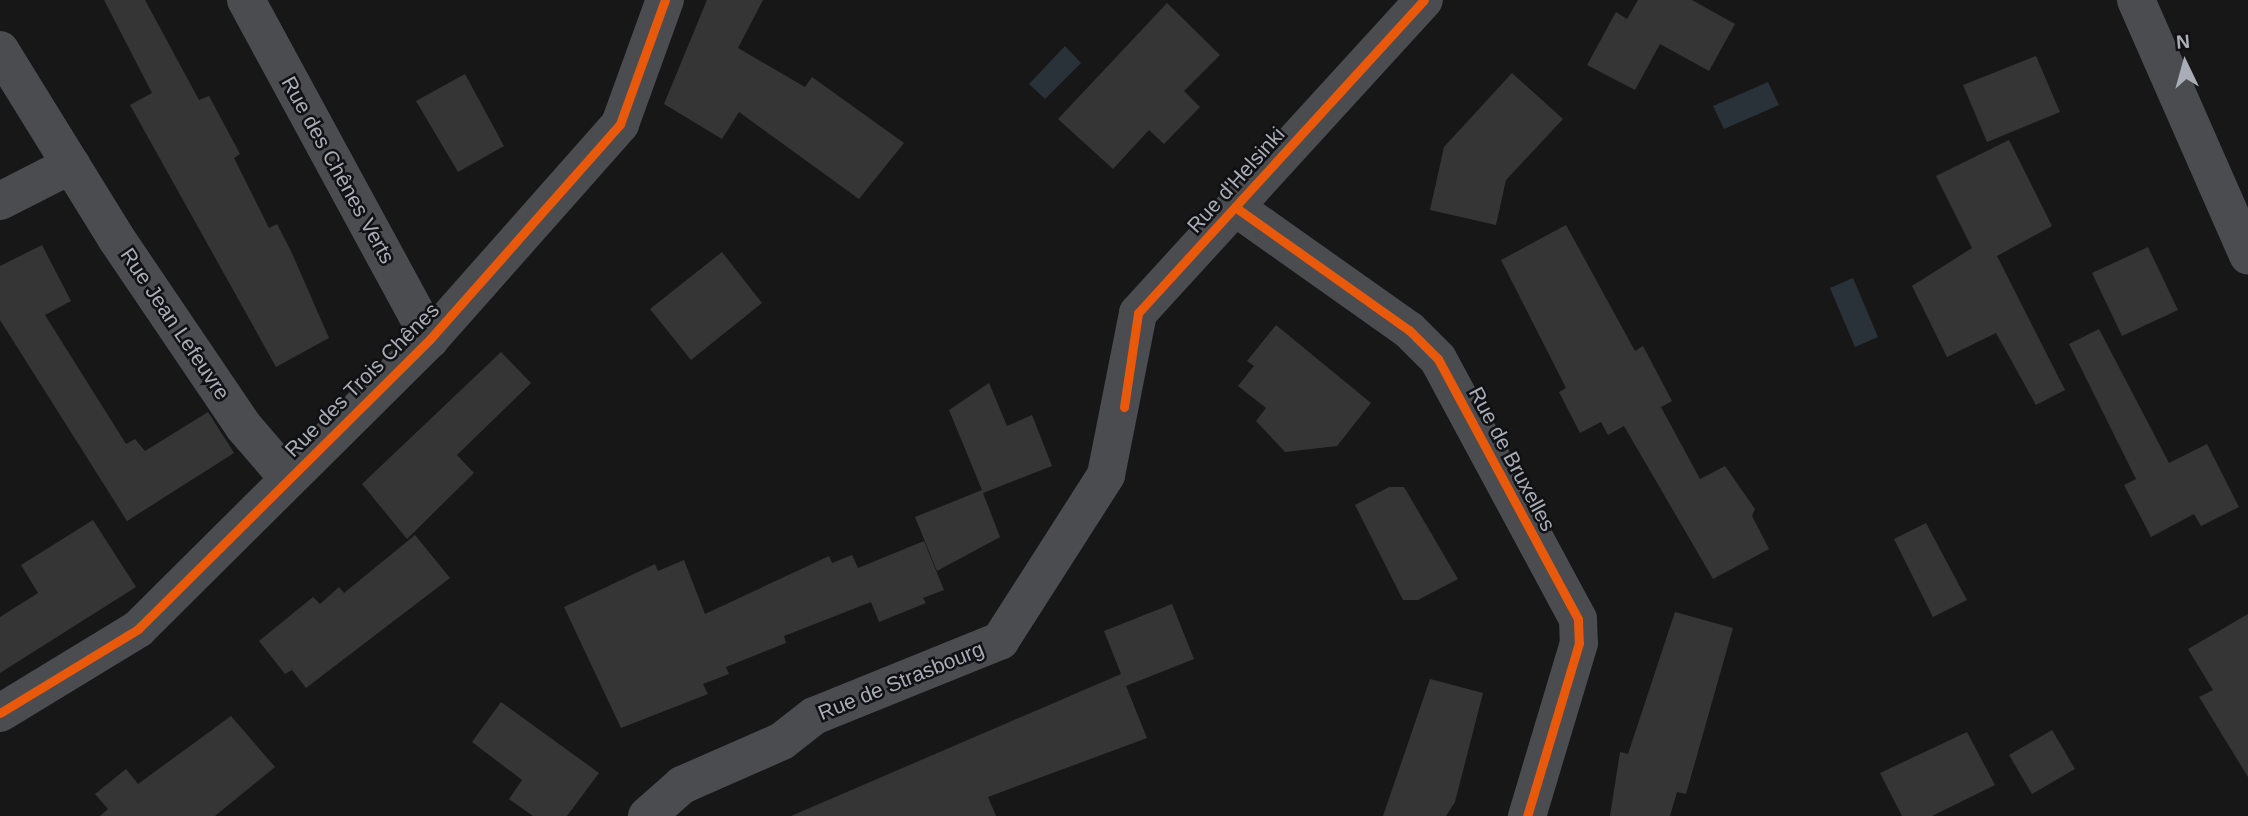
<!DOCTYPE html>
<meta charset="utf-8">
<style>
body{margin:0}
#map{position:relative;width:2248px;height:816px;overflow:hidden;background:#171717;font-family:Helvetica,sans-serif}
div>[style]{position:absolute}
.water>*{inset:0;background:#2a3239}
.building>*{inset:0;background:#353536}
.minor>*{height:38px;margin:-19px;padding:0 19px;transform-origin:19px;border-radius:19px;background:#4b4c50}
.cycleway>*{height:9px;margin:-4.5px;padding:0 4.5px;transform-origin:4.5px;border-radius:4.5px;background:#e8590c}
span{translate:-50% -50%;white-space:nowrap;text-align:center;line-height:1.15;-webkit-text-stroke:5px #111113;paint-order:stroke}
.street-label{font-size:21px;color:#a8adb8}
.north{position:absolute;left:2150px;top:28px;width:70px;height:70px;-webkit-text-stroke:5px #111113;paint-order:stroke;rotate:355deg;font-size:19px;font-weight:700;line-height:28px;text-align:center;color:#a8adb8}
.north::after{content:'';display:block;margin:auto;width:24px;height:32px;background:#a8adb8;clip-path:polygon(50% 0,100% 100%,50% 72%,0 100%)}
</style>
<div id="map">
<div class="water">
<div style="clip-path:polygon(1065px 46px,1081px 63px,1045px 99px,1029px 84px)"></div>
<div style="clip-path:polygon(1768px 82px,1779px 105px,1724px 129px,1713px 106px)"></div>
<div style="clip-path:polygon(1853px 278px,1878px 337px,1855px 347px,1830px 288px)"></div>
</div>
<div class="building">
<div style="clip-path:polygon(104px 0,145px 0,199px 100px,209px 96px,240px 154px,234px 158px,269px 228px,277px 224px,291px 251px,329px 338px,276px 367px,130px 105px,152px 93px)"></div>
<div style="clip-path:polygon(707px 0,763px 0,738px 48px,805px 87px,812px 77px,904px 143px,859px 199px,739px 112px,722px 139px,664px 104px)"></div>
<div style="clip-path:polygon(1638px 0,1692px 0,1735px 24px,1709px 71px,1660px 44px,1635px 90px,1587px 65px,1616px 12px,1627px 19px)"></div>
<div style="clip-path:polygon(1167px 3px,1220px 55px,1184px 91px,1200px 107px,1164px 144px,1149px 130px,1113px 169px,1058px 119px)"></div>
<div style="clip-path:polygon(2036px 56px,2060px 112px,1987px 142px,1963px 85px)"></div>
<div style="clip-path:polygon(1512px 73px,1563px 119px,1506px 180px,1496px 225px,1430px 210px,1444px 147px)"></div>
<div style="clip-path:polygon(465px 74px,504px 146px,458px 172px,416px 101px)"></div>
<div style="clip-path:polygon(2009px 140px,2052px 226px,1997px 256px,2065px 390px,2036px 405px,1996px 333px,1947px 357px,1912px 286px,1972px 248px,1936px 176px)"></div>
<div style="clip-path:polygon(1566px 225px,1635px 351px,1643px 346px,1672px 401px,1661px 407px,1700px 479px,1725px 466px,1755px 509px,1752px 516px,1769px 549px,1713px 579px,1624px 426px,1608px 435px,1601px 422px,1580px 433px,1559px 392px,1566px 388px,1501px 260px)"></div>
<div style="clip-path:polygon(42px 245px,71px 301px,45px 315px,126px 444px,135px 439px,145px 451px,208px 412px,234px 453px,127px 521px,0 320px,0 266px)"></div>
<div style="clip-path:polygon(2148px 247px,2178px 310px,2122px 336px,2092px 273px)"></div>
<div style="clip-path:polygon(722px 252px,762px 303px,691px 360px,650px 309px)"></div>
<div style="clip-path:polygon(1276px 325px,1371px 403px,1337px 446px,1285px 452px,1256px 421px,1266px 408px,1238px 386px,1254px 366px,1247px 361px)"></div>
<div style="clip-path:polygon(2099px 329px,2169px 463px,2207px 444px,2239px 507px,2201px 526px,2194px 514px,2151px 537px,2124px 485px,2136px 479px,2069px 344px)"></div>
<div style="clip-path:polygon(501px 352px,531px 383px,457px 455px,474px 473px,407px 539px,362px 484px)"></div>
<div style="clip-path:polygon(989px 383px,1007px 426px,1032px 415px,1052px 466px,983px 493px,1000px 537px,937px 571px,915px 517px,982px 490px,949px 410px)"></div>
<div style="clip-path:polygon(1389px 487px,1404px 487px,1458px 579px,1418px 600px,1403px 600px,1355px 505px)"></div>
<div style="clip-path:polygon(93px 520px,136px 587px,0 673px,0 617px,38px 593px,21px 565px)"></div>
<div style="clip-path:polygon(1926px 523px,1967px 600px,1933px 617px,1894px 539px)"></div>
<div style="clip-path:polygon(415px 535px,450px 578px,306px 688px,292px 670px,285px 674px,259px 641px,313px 597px,320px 604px,339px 587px,344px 593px)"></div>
<div style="clip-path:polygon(924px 541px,944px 590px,923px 598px,926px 603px,879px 622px,871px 602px,784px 636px,786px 643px,726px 667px,729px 674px,703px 684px,708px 694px,621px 728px,564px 607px,655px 564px,658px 571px,684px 560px,705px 614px,829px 556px,832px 563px,852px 555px,858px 568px)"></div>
<div style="clip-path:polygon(1172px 604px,1194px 659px,1126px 686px,1147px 738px,988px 797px,996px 816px,791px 816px,1121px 674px,1104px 631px)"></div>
<div style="clip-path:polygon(1675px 612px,1733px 628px,1686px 794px,1677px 792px,1670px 816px,1610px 816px,1620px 752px,1628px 754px)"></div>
<div style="clip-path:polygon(2248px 614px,2248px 777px,2199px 697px,2213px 690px,2188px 649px)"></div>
<div style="clip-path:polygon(1430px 679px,1483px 693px,1455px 802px,1446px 816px,1383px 816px)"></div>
<div style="clip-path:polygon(501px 702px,599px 773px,567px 816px,533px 816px,509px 799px,522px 780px,472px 742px)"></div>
<div style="clip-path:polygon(231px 716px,275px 767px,215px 816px,100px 816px,108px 809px,95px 794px,126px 769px,138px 784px)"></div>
<div style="clip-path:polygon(2052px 730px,2075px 769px,2032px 794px,2009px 755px)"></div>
<div style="clip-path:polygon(1967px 732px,1995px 785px,1932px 816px,1902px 816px,1880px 773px)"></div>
</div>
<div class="minor">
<div style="left:246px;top:0;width:386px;rotate:61.5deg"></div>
<div style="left:2136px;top:0;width:279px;rotate:66.3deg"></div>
<div style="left:0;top:50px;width:221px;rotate:58.3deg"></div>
<div style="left:116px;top:238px;width:228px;rotate:55.9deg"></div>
<div style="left:244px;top:427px;width:66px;rotate:49.3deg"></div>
<div style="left:0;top:201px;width:80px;rotate:-26.9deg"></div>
<div style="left:1235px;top:207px;width:213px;rotate:35.3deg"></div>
<div style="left:1409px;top:330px;width:41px;rotate:45deg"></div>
<div style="left:1438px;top:359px;width:295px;rotate:61.7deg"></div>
<div style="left:1578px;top:619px;width:24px;rotate:88deg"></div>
<div style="left:1579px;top:643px;width:181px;rotate:106.7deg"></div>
<div style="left:0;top:713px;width:162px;rotate:-31.3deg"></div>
<div style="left:138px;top:629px;width:412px;rotate:-44.8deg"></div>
<div style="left:430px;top:339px;width:287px;rotate:-48.5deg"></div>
<div style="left:620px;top:124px;width:132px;rotate:-70.1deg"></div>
<div style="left:647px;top:816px;width:47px;rotate:-41.5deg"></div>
<div style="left:682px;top:785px;width:109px;rotate:-23.7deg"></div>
<div style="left:782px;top:741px;width:41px;rotate:-38deg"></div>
<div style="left:814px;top:716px;width:201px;rotate:-22deg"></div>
<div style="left:1000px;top:641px;width:197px;rotate:-57.4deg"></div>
<div style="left:1106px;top:475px;width:165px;rotate:-78.8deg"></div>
<div style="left:1138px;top:313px;width:424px;rotate:-47.6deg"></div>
</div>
<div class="cycleway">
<div style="left:1235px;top:207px;width:213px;rotate:35.3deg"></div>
<div style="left:1409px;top:330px;width:41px;rotate:45deg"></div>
<div style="left:1438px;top:359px;width:295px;rotate:61.7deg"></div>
<div style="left:1578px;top:619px;width:24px;rotate:88deg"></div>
<div style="left:1579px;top:643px;width:181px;rotate:106.7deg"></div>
<div style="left:1124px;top:407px;width:95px;rotate:-81.5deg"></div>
<div style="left:1138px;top:313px;width:424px;rotate:-47.6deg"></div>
<div style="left:0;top:713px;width:162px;rotate:-31.3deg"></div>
<div style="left:138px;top:629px;width:412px;rotate:-44.8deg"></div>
<div style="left:430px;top:339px;width:287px;rotate:-48.5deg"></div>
<div style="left:620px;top:124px;width:132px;rotate:-70.1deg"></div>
</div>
<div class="street-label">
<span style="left:338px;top:170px;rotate:61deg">Rue des Chênes Verts</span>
<span style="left:1236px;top:180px;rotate:-48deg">Rue d'Helsinki</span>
<span style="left:175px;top:324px;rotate:56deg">Rue Jean Lefeuvre</span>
<span style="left:362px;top:380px;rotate:-45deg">Rue des Trois Chênes</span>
<span style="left:1512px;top:459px;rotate:62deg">Rue de Bruxelles</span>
<span style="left:901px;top:681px;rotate:-22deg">Rue de Strasbourg</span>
</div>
<div class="north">N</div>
</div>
